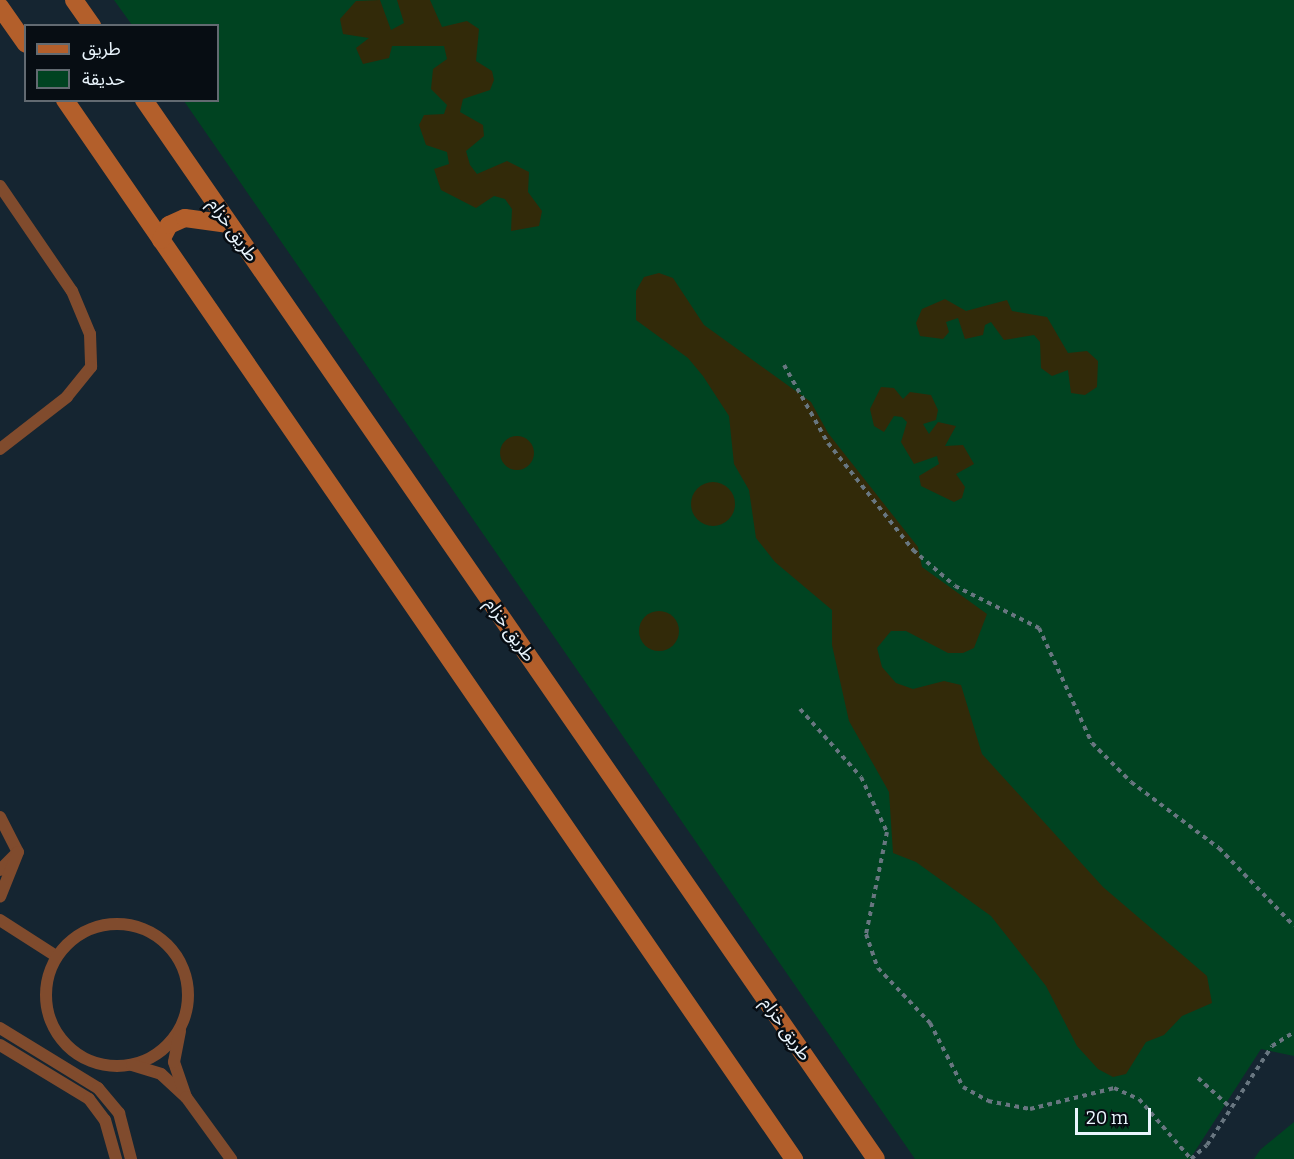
<!DOCTYPE html>
<meta charset="utf-8">
<style>
body{margin:0}
#map{position:relative;width:1294px;height:1159px;overflow:hidden;background:#152531;font-family:Bitter,"Noto Sans Arabic",serif}
div>[style]{position:absolute}
.green>*{inset:0;background:#004321}
.sand>*{inset:0;background:#322a09}
.round{border-radius:50%}
.path>*{height:4px;margin-top:-2px;transform-origin:0;background:repeating-linear-gradient(90deg,#687680 0 4.5px,transparent 0 9px)}
.service>*{height:12px;margin:-6px;padding:0 6px;transform-origin:6px;border-radius:6px;background:#804b2d}
.service>.ring{margin:-6px;padding:0;box-sizing:content-box;background:none;border:12px solid #804b2d;border-radius:50%}
.secondary>*{height:18px;margin:-9px;padding:0 9px;transform-origin:9px;border-radius:9px;background:#b35f2b}
span{translate:-50% -50%;white-space:nowrap;text-align:center;line-height:1.15;-webkit-text-stroke:5px #070d13;paint-order:stroke}
.street-label{font-size:18px;color:#eaf5fd}
.legend{position:absolute;left:24px;top:24px;width:195px;height:78px;box-sizing:border-box;background:#070d13;border:2px solid #626a71;margin:0;padding:8px 10px;list-style:none;font-size:18px;color:#eaf5fd}
.legend li{display:flex;align-items:center;gap:12px;height:30px}
.legend b{width:30px;border:2px solid #626a71}
.scale{position:absolute;left:1075px;top:1108px;width:76px;height:27px;box-sizing:border-box;border:3px solid #eaf5fd;border-top:0;padding-left:8px;font-size:18px;line-height:21px;white-space:nowrap;color:#eaf5fd;-webkit-text-stroke:4px #070d13;paint-order:stroke}
</style>
<div id="map">
<div class="green">
<div style="clip-path:polygon(114px 0,1294px 0,1294px 1056px,1261px 1049px,1190px 1159px,915px 1159px,184px 101px,218px 100px,218px 26px,132px 25px)"></div>
<div style="clip-path:polygon(1294px 1122px,1294px 1159px,1254px 1159px,1260px 1150px)"></div>
</div>
<div class="sand">
<div style="clip-path:polygon(380px 0,391px 30px,404px 23px,397px 0,430px 0,442px 27px,467px 21px,479px 29px,476px 61px,492px 71px,494px 80px,490px 90px,463px 99px,460px 112px,483px 125px,484px 136px,466px 151px,470px 165px,477px 174px,507px 161px,529px 172px,528px 192px,542px 211px,539px 226px,511px 231px,512px 209px,505px 199px,494px 196px,476px 208px,441px 190px,434px 169px,449px 164px,447px 152px,426px 145px,419px 125px,424px 115px,444px 114px,447px 105px,431px 89px,433px 69px,447px 59px,444px 46px,392px 46px,389px 58px,363px 64px,356px 48px,369px 38px,343px 34px,340px 19px,356px 1px)"></div>
<div style="clip-path:polygon(659px 273px,673px 278px,704px 325px,811px 402px,828px 433px,918px 547px,922px 567px,987px 614px,974px 648px,963px 653px,948px 653px,906px 631px,891px 631px,877px 648px,882px 667px,896px 683px,913px 689px,944px 681px,961px 685px,982px 754px,1103px 887px,1207px 976px,1212px 1003px,1182px 1016px,1164px 1035px,1146px 1042px,1126px 1074px,1113px 1077px,1098px 1069px,1077px 1046px,1046px 986px,991px 916px,916px 862px,893px 853px,889px 792px,849px 721px,832px 645px,832px 610px,775px 562px,756px 538px,749px 490px,734px 464px,729px 416px,703px 376px,688px 358px,636px 320px,636px 291px,644px 277px)"></div>
<div style="clip-path:polygon(945px 299px,966px 311px,1007px 300px,1012px 311px,1047px 317px,1068px 353px,1087px 351px,1098px 361px,1097px 387px,1085px 395px,1071px 393px,1068px 370px,1052px 376px,1041px 368px,1040px 342px,1034px 335px,1004px 340px,991px 322px,985px 325px,983px 335px,965px 339px,958px 318px,946px 322px,949px 332px,943px 339px,920px 336px,916px 323px,922px 309px)"></div>
<div style="clip-path:polygon(881px 387px,894px 388px,903px 399px,910px 392px,931px 395px,938px 410px,936px 420px,923px 424px,929px 434px,938px 422px,956px 426px,945px 446px,963px 445px,974px 464px,956px 474px,965px 487px,962px 498px,954px 502px,921px 486px,919px 476px,939px 464px,937px 456px,914px 464px,901px 442px,907px 422px,902px 417px,894px 416px,884px 432px,874px 426px,870px 409px)"></div>
<div class="round" style="left:500px;top:436px;width:34px;height:34px"></div>
<div class="round" style="left:691px;top:482px;width:44px;height:44px"></div>
<div class="round" style="left:639px;top:611px;width:40px;height:40px"></div>
</div>
<div class="path">
<div style="left:784px;top:365px;width:90px;rotate:60.6deg"></div>
<div style="left:828px;top:443px;width:137px;rotate:51.5deg"></div>
<div style="left:913px;top:550px;width:55px;rotate:40.6deg"></div>
<div style="left:955px;top:586px;width:94px;rotate:26.6deg"></div>
<div style="left:1039px;top:628px;width:127px;rotate:65.3deg"></div>
<div style="left:1092px;top:743px;width:55px;rotate:45deg"></div>
<div style="left:1131px;top:782px;width:110px;rotate:36.9deg"></div>
<div style="left:1219px;top:848px;width:108px;rotate:46.1deg"></div>
<div style="left:800px;top:709px;width:91px;rotate:48.1deg"></div>
<div style="left:861px;top:777px;width:61px;rotate:64.7deg"></div>
<div style="left:887px;top:832px;width:104px;rotate:101.6deg"></div>
<div style="left:866px;top:934px;width:36px;rotate:71deg"></div>
<div style="left:878px;top:968px;width:76px;rotate:46.6deg"></div>
<div style="left:930px;top:1023px;width:72px;rotate:62.7deg"></div>
<div style="left:963px;top:1087px;width:29px;rotate:29deg"></div>
<div style="left:988px;top:1101px;width:43px;rotate:10.8deg"></div>
<div style="left:1030px;top:1109px;width:87px;rotate:-14deg"></div>
<div style="left:1114px;top:1088px;width:27px;rotate:24deg"></div>
<div style="left:1139px;top:1099px;width:79px;rotate:49.1deg"></div>
<div style="left:1198px;top:1078px;width:45px;rotate:42.3deg"></div>
<div style="left:1191px;top:1159px;width:21px;rotate:-41deg"></div>
<div style="left:1207px;top:1145px;width:118px;rotate:-56.7deg"></div>
<div style="left:1272px;top:1046px;width:26px;rotate:-32deg"></div>
</div>
<div class="service">
<div style="left:0;top:186px;width:127px;rotate:55.6deg"></div>
<div style="left:72px;top:291px;width:47px;rotate:67.3deg"></div>
<div style="left:90px;top:334px;width:33px;rotate:88deg"></div>
<div style="left:91px;top:367px;width:38px;rotate:129deg"></div>
<div style="left:67px;top:397px;width:85px;rotate:142.2deg"></div>
<div style="left:0;top:817px;width:39px;rotate:63deg"></div>
<div style="left:0;top:870px;width:25px;rotate:-45deg"></div>
<div style="left:18px;top:852px;width:48px;rotate:111.8deg"></div>
<div style="left:0;top:920px;width:67px;rotate:32.7deg"></div>
<div class="ring" style="left:46px;top:924px;width:130px;height:130px"></div>
<div style="left:0;top:1028px;width:115px;rotate:31.5deg"></div>
<div style="left:98px;top:1088px;width:33px;rotate:50deg"></div>
<div style="left:119px;top:1113px;width:48px;rotate:75.4deg"></div>
<div style="left:0;top:1045px;width:104px;rotate:31.2deg"></div>
<div style="left:89px;top:1099px;width:26px;rotate:53deg"></div>
<div style="left:105px;top:1120px;width:41px;rotate:74.2deg"></div>
<div style="left:132px;top:1065px;width:30px;rotate:17deg"></div>
<div style="left:161px;top:1074px;width:34px;rotate:43deg"></div>
<div style="left:186px;top:1097px;width:37px;rotate:-109deg"></div>
<div style="left:174px;top:1062px;width:32px;rotate:-79deg"></div>
<div style="left:186px;top:1097px;width:77px;rotate:54deg"></div>
</div>
<div class="secondary">
<div style="left:74px;top:0;width:32px;rotate:55deg"></div>
<div style="left:0;top:7px;width:45px;rotate:54.9deg"></div>
<div style="left:65px;top:100px;width:1286px;rotate:55.46deg"></div>
<div style="left:144px;top:100px;width:1287px;rotate:55.35deg"></div>
<div style="left:161px;top:240px;width:17px;rotate:-62deg"></div>
<div style="left:169px;top:225px;width:17px;rotate:-24deg"></div>
<div style="left:185px;top:218px;width:44px;rotate:7.8deg"></div>
</div>
<div class="street-label">
<span style="left:233px;top:230px;rotate:55deg">طريق خزام</span>
<span style="left:510px;top:630px;rotate:55deg">طريق خزام</span>
<span style="left:786px;top:1029px;rotate:55deg">طريق خزام</span>
</div>
<ul class="legend">
<li><b style="height:8px;background:#b35f2b"></b>طريق</li>
<li><b style="height:16px;background:#004321"></b>حديقة</li>
</ul>
<div class="scale">20 m</div>
</div>
